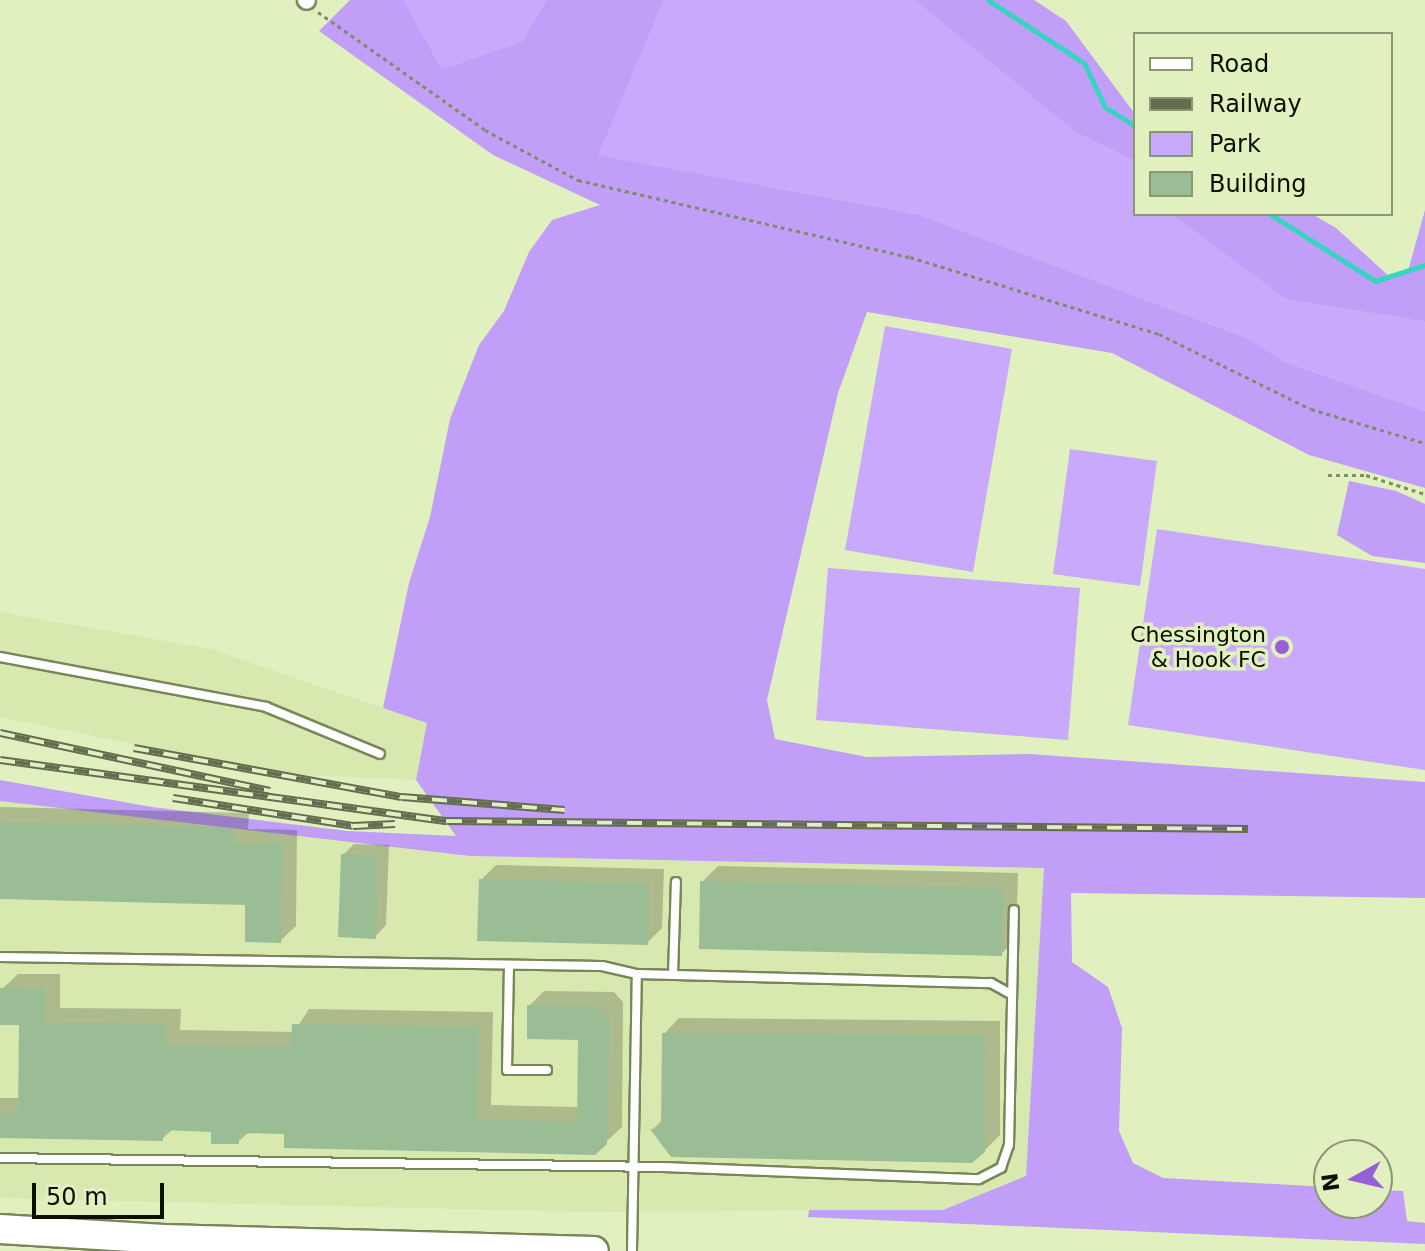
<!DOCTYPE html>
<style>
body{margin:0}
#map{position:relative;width:1425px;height:1251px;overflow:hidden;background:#e1f0bf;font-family:"DejaVu Sans",sans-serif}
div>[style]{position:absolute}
.built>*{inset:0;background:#d8e9b0}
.green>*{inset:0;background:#c9a9fc}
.forest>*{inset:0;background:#c19ef7}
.shadow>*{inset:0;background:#0003}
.stream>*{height:5px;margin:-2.5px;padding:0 2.5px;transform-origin:2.5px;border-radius:2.5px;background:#36d5c0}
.building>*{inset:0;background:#9bbd96}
.path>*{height:3px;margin-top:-1.5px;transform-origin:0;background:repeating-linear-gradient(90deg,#808b6a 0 4px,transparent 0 8px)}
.roads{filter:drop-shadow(2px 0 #798659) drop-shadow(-2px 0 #798659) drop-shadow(0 2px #798659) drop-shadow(0 -2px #798659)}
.service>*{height:8px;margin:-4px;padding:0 4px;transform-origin:4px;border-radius:4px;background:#fff}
.minor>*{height:16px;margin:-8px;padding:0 8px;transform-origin:8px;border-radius:8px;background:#fff}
.trunk>*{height:28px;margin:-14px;padding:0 14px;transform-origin:14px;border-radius:14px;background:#fff}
.rail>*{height:8px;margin-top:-4px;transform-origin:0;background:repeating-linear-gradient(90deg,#e1f0bf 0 15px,#636d50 0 30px);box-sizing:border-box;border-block:2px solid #636d50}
.dots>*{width:22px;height:22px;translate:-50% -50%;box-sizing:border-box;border:4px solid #e1f0bf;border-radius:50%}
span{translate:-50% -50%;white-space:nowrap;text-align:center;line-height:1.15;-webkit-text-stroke:7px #e1f0bf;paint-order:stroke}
.poi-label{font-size:22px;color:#0a0f01}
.right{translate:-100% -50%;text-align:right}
.legend{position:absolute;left:1133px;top:32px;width:260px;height:184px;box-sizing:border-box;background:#e1f0bf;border:2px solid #8b9673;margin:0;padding:10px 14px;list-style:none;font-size:24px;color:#0a0f01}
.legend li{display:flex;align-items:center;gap:16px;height:40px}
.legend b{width:40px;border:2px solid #8b9673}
.north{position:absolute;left:1313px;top:1139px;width:80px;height:80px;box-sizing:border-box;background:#e1f0bf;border:2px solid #8b9673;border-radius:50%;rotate:262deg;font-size:22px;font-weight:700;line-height:32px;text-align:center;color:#0a0f01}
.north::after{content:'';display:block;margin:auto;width:28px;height:36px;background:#955fd8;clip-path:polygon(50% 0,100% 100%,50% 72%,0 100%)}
.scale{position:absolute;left:32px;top:1183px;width:132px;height:36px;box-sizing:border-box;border:4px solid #0a0f01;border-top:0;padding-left:10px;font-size:24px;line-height:28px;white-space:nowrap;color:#0a0f01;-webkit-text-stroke:6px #e1f0bf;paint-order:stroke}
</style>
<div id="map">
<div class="built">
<div style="clip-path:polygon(0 612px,211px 649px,427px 723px,416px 780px,278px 774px,0 717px)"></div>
<div style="clip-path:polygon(0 801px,470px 856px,1045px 868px,1026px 1176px,943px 1210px,579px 1212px,0 1198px)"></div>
</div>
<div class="green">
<div style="clip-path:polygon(404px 0,546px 0,522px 41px,442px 69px)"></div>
<div style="clip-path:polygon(664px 0,914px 0,1075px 132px,1135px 161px,1135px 214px,1171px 214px,1285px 299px,1425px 322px,1425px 411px,1283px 361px,1250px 339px,918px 214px,597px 155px)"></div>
<div style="clip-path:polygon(885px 326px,1012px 349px,973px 572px,845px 550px)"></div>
<div style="clip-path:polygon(1070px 449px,1157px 461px,1140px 586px,1053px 574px)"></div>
<div style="clip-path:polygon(1157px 529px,1425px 569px,1425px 770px,1128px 725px)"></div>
<div style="clip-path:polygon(828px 568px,1080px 588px,1068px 740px,816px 720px)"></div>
</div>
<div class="forest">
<div style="clip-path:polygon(350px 0,404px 0,442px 69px,522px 41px,546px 0,664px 0,598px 155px,918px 214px,1250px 339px,1283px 361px,1425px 411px,1425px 488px,1309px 455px,1112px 353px,867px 312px,838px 393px,767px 700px,775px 739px,867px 757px,1029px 754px,1425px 782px,1425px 898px,1071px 893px,1072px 962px,1108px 987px,1122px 1028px,1119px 1131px,1133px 1163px,1163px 1178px,1329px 1187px,1329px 1203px,1377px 1203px,1377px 1190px,1403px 1191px,1407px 1221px,1425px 1223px,1425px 1244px,808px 1217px,809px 1210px,943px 1210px,1026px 1176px,1044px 868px,470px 856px,0 801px,0 780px,152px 807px,347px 831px,456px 836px,416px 780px,427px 723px,383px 708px,409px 583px,430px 517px,450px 419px,479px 345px,504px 311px,529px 252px,552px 220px,600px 205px,493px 155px,319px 31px)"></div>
<div style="clip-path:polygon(914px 0,1034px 0,1066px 21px,1135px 114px,1135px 161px,1075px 132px)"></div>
<div style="clip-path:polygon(1425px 210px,1425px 322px,1285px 299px,1171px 214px,1312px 214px,1336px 228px,1391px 278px,1408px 271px)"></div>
<div style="clip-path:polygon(1349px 481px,1396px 491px,1425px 504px,1425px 563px,1372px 556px,1337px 535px)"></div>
</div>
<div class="shadow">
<div style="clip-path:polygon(0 807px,249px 813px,248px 829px,297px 830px,296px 926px,280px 941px,247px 903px,0 897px)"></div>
<div style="clip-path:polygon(354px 844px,389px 845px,386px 925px,375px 937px,343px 855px)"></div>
<div style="clip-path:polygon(496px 865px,664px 869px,662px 928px,647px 943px,481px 880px)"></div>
<div style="clip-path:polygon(718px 866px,1018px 873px,1016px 939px,1001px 954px,702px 882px)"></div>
<div style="clip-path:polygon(18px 974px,60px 974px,60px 1008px,181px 1009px,180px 1030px,294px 1032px,309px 1009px,493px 1012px,491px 1105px,579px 1107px,580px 1038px,529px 1006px,544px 991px,614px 992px,623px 1002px,622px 1127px,606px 1142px,249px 1132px,238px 1142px,213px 1130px,173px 1129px,162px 1139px,0 1136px,0 1098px,21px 1098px,21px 1023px,2px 989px)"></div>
<div style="clip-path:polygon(679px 1018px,1000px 1021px,1000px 1135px,984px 1151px,672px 1155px,653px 1129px,663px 1119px,664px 1034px)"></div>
</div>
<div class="stream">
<div style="left:988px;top:0;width:115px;rotate:33.3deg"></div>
<div style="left:1084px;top:63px;width:49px;rotate:64.5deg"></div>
<div style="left:1105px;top:107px;width:36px;rotate:32deg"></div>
<div style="left:1270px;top:214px;width:125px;rotate:32.5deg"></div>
<div style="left:1375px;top:281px;width:52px;rotate:-17.7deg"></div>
</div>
<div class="building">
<div style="clip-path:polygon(0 822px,234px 828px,234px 844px,283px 844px,281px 943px,245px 942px,245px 905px,0 899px)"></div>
<div style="clip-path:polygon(341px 854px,378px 856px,376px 939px,338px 937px)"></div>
<div style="clip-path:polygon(479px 879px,649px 884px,648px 945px,477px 941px)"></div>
<div style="clip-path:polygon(700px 881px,1003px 888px,1002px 956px,699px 949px)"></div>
<div style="clip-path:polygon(0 988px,45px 989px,45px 1022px,166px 1024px,166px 1045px,291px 1046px,292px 1024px,478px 1027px,477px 1120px,577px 1122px,578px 1040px,527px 1039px,527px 1005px,598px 1006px,609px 1018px,607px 1144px,595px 1155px,284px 1148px,284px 1134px,239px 1133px,239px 1144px,211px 1144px,211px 1132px,163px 1130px,163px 1141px,0 1138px,0 1113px,18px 1113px,19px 1025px,0 1025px)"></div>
<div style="clip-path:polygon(662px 1033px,986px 1035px,985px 1152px,972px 1163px,671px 1157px,650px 1129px,661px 1129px)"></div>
</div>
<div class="path">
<div style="left:318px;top:12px;width:204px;rotate:35.2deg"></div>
<div style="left:485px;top:130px;width:106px;rotate:28.3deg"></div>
<div style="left:578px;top:180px;width:341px;rotate:13.1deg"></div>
<div style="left:910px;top:257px;width:261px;rotate:17.2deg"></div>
<div style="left:1159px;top:334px;width:169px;rotate:26.3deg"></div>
<div style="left:1311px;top:409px;width:119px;rotate:16.6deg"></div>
<div style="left:1328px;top:475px;width:38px"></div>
<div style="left:1366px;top:475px;width:62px;rotate:17.9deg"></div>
</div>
<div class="roads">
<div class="service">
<div style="left:0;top:657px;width:271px;rotate:10.6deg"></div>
<div style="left:266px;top:707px;width:123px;rotate:22.4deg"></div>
<div style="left:0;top:957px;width:602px;rotate:0.86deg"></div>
<div style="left:602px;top:966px;width:36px;rotate:13deg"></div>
<div style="left:637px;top:974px;width:354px;rotate:1.5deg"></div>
<div style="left:991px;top:983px;width:21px;rotate:29deg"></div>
<div style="left:509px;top:965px;width:105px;rotate:91.1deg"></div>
<div style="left:507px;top:1070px;width:40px"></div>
<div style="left:673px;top:975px;width:93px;rotate:-88.2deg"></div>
<div style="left:0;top:1158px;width:663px;rotate:0.78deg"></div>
<div style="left:663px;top:1167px;width:316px;rotate:2.2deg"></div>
<div style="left:979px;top:1179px;width:25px;rotate:-27deg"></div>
<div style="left:1001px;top:1168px;width:24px;rotate:-71deg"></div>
<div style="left:1009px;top:1145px;width:235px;rotate:-88.8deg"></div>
<div style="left:632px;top:1251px;width:277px;rotate:-89deg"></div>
</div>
<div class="minor">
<div style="left:306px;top:0;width:1px;rotate:45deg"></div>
</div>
<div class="trunk">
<div style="left:0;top:1229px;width:164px;rotate:3.5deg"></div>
<div style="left:164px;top:1239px;width:430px;rotate:1.6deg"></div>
</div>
</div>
<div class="rail">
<div style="left:0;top:733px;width:276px;rotate:12.1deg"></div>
<div style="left:134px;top:748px;width:272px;rotate:10.4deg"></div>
<div style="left:402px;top:797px;width:163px;rotate:4.6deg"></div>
<div style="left:0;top:760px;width:451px;rotate:7.8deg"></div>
<div style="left:447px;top:821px;width:801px;rotate:0.57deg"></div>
<div style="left:173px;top:798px;width:182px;rotate:8.8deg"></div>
<div style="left:353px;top:826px;width:42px;rotate:-2.7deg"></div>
</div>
<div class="dots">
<div style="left:1282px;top:647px;background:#955fd8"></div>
</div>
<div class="poi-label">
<span class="right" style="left:1266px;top:647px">Chessington<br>&amp; Hook FC</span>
</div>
<ul class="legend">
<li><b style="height:10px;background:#fff"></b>Road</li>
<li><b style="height:10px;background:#636d50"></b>Railway</li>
<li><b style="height:22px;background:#c9a9fc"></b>Park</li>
<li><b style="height:22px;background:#9bbd96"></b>Building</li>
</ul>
<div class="north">N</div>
<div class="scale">50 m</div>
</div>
